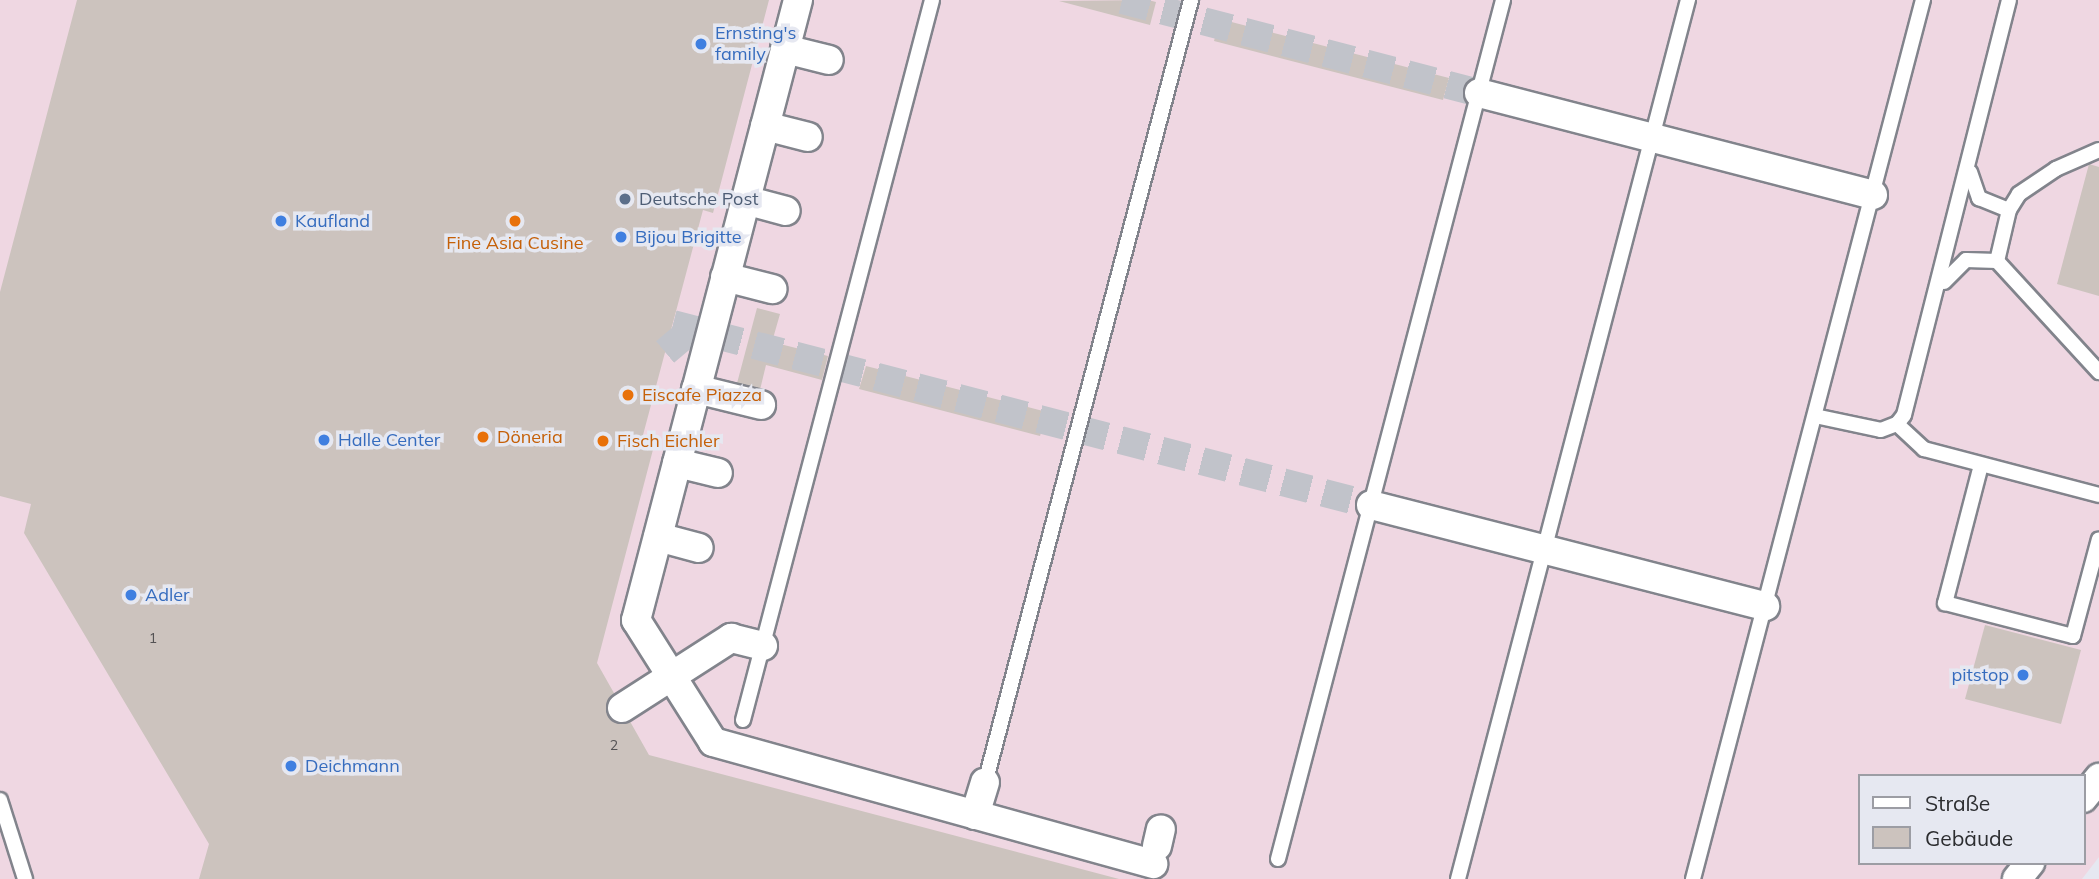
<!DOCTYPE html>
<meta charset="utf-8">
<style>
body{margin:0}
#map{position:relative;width:2099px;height:879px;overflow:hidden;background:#e6e8f1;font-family:Mulish,sans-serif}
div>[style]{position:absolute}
.commercial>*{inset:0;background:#efd7e2}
.building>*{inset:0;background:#ccc3be}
.street-tunnel>*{height:28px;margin-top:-14px;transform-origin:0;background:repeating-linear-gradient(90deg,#c1c3ca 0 28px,transparent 0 42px)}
.roads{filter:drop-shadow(2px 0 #82848c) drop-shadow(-2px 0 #82848c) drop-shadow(0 2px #82848c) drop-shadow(0 -2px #82848c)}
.lane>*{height:14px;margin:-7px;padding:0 7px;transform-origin:7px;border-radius:7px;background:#fff}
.street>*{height:28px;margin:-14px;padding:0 14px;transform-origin:14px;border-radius:14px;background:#fff}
.dots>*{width:19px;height:19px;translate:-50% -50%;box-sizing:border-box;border:4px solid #e6e8f1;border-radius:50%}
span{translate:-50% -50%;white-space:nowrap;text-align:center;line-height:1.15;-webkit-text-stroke:7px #e6e8f1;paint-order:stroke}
.number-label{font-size:14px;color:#545254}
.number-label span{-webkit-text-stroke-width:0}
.shop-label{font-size:18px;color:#366cbe}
.left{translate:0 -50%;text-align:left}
.right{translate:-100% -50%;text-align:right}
.service-label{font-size:18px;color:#4e5e75}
.food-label{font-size:18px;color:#c56008}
.legend{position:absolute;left:1858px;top:774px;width:228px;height:91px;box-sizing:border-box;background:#e6e8f1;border:2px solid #9c9da4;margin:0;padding:9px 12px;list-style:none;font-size:21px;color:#2c2d30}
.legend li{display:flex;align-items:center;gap:14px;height:35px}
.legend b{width:35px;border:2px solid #9c9da4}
</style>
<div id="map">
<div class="commercial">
<div style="clip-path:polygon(evenodd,0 0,2099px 0,2099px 857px,2082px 879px,0 879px,0 0,1859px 776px,2083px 776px,2083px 863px,1859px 863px,1859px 776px)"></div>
</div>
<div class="building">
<div style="clip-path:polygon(77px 0,769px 0,713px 213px,703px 210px,643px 435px,655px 442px,597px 663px,649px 755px,1119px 879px,199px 879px,209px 844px,24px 533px,31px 504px,0 496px,0 292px)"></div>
<div style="clip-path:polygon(1148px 0,1156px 2px,1150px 25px,1059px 1px)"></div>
<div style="clip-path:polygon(1220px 19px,1449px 78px,1443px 100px,1214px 41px)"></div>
<div style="clip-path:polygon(2089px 164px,2099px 167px,2099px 296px,2057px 284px)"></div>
<div style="clip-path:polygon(757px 308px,780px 314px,772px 342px,828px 356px,822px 380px,766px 365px,759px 394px,736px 387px)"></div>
<div style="clip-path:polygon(866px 366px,1047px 412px,1040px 436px,859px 389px)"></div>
<div style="clip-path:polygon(1985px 625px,2081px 650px,2061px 724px,1965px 699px)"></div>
</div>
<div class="street-tunnel">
<div style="left:1122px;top:0;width:369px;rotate:14.6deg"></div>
<div style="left:673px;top:324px;width:721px;rotate:14.54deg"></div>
<div style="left:665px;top:352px;width:35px;rotate:-40deg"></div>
</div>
<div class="roads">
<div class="lane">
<div style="left:2099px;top:150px;width:47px;rotate:156.2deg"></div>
<div style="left:2056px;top:169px;width:45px;rotate:146deg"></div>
<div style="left:2019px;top:194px;width:19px;rotate:122deg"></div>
<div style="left:2009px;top:210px;width:52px;rotate:103.2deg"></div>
<div style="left:1997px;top:261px;width:151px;rotate:47.4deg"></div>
<div style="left:1970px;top:172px;width:28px;rotate:71deg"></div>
<div style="left:1979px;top:198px;width:32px;rotate:22deg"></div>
<div style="left:1944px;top:282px;width:31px;rotate:-45deg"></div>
<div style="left:1966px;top:260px;width:31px;rotate:2deg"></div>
<div style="left:1815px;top:416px;width:67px;rotate:12deg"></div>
<div style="left:1881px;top:430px;width:17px;rotate:-21deg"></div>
<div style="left:1897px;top:424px;width:11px;rotate:-52deg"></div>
<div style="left:1904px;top:415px;width:428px;rotate:-75.8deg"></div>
<div style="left:1897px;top:424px;width:37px;rotate:43deg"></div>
<div style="left:1924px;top:449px;width:181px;rotate:14.7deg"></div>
<div style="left:1981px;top:465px;width:143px;rotate:104.6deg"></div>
<div style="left:1945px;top:603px;width:132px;rotate:14.5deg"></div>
<div style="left:2073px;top:636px;width:100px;rotate:-75deg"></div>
<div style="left:743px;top:720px;width:744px;rotate:-75.29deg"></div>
<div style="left:985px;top:783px;width:810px;rotate:-75.26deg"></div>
<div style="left:0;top:800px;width:83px;rotate:72.4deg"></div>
<div style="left:1278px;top:859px;width:888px;rotate:-75.32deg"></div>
<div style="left:1458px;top:879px;width:909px;rotate:-75.34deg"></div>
<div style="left:1693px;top:879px;width:909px;rotate:-75.34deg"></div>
</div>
<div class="street">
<div style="left:798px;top:0;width:641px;rotate:104.64deg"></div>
<div style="left:636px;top:620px;width:144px;rotate:57.7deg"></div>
<div style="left:713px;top:742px;width:457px;rotate:15.5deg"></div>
<div style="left:785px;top:49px;width:45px;rotate:14deg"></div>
<div style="left:1479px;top:93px;width:407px;rotate:14.5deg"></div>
<div style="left:765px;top:126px;width:44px;rotate:14.3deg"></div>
<div style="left:745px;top:200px;width:42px;rotate:15deg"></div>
<div style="left:725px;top:277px;width:49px;rotate:14.3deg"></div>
<div style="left:696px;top:389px;width:67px;rotate:13.8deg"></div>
<div style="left:677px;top:463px;width:42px;rotate:13.7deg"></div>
<div style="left:1371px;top:505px;width:407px;rotate:14.4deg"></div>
<div style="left:658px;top:537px;width:42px;rotate:15deg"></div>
<div style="left:622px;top:708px;width:130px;rotate:-32.7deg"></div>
<div style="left:731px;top:638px;width:33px;rotate:14deg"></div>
<div style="left:2083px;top:798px;width:26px;rotate:-51deg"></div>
<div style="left:975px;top:815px;width:34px;rotate:-73deg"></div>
<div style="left:1157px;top:846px;width:17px;rotate:-77deg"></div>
<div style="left:2017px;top:879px;width:21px;rotate:-51deg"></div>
</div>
</div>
<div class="dots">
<div style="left:701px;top:44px;background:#3f7fe0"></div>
<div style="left:625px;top:199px;background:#5c6f8a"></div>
<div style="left:281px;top:221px;background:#3f7fe0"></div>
<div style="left:515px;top:221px;background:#e8710a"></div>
<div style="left:621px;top:237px;background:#3f7fe0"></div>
<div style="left:628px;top:395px;background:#e8710a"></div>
<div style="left:483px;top:437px;background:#e8710a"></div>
<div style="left:324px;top:440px;background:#3f7fe0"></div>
<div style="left:603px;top:441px;background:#e8710a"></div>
<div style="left:131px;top:595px;background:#3f7fe0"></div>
<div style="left:2023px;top:675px;background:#3f7fe0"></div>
<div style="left:291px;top:766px;background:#3f7fe0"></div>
</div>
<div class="number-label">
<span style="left:153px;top:638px">1</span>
<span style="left:614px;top:745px">2</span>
</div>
<div class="shop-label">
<span class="left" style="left:715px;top:44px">Ernsting's<br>family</span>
<span class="left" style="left:295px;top:221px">Kaufland</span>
<span class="left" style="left:635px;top:237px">Bijou Brigitte</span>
<span class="left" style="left:338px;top:440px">Halle Center</span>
<span class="left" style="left:145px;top:595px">Adler</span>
<span class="right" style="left:2009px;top:675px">pitstop</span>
<span class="left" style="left:305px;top:766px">Deichmann</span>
</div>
<div class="service-label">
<span class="left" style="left:639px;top:199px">Deutsche Post</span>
</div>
<div class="food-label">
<span style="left:515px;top:243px">Fine Asia Cusine</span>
<span class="left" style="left:642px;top:395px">Eiscafe Piazza</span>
<span class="left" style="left:497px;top:437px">Döneria</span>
<span class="left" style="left:617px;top:441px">Fisch Eichler</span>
</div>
<ul class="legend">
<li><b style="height:9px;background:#fff"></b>Straße</li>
<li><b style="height:19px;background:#ccc3be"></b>Gebäude</li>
</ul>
</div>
